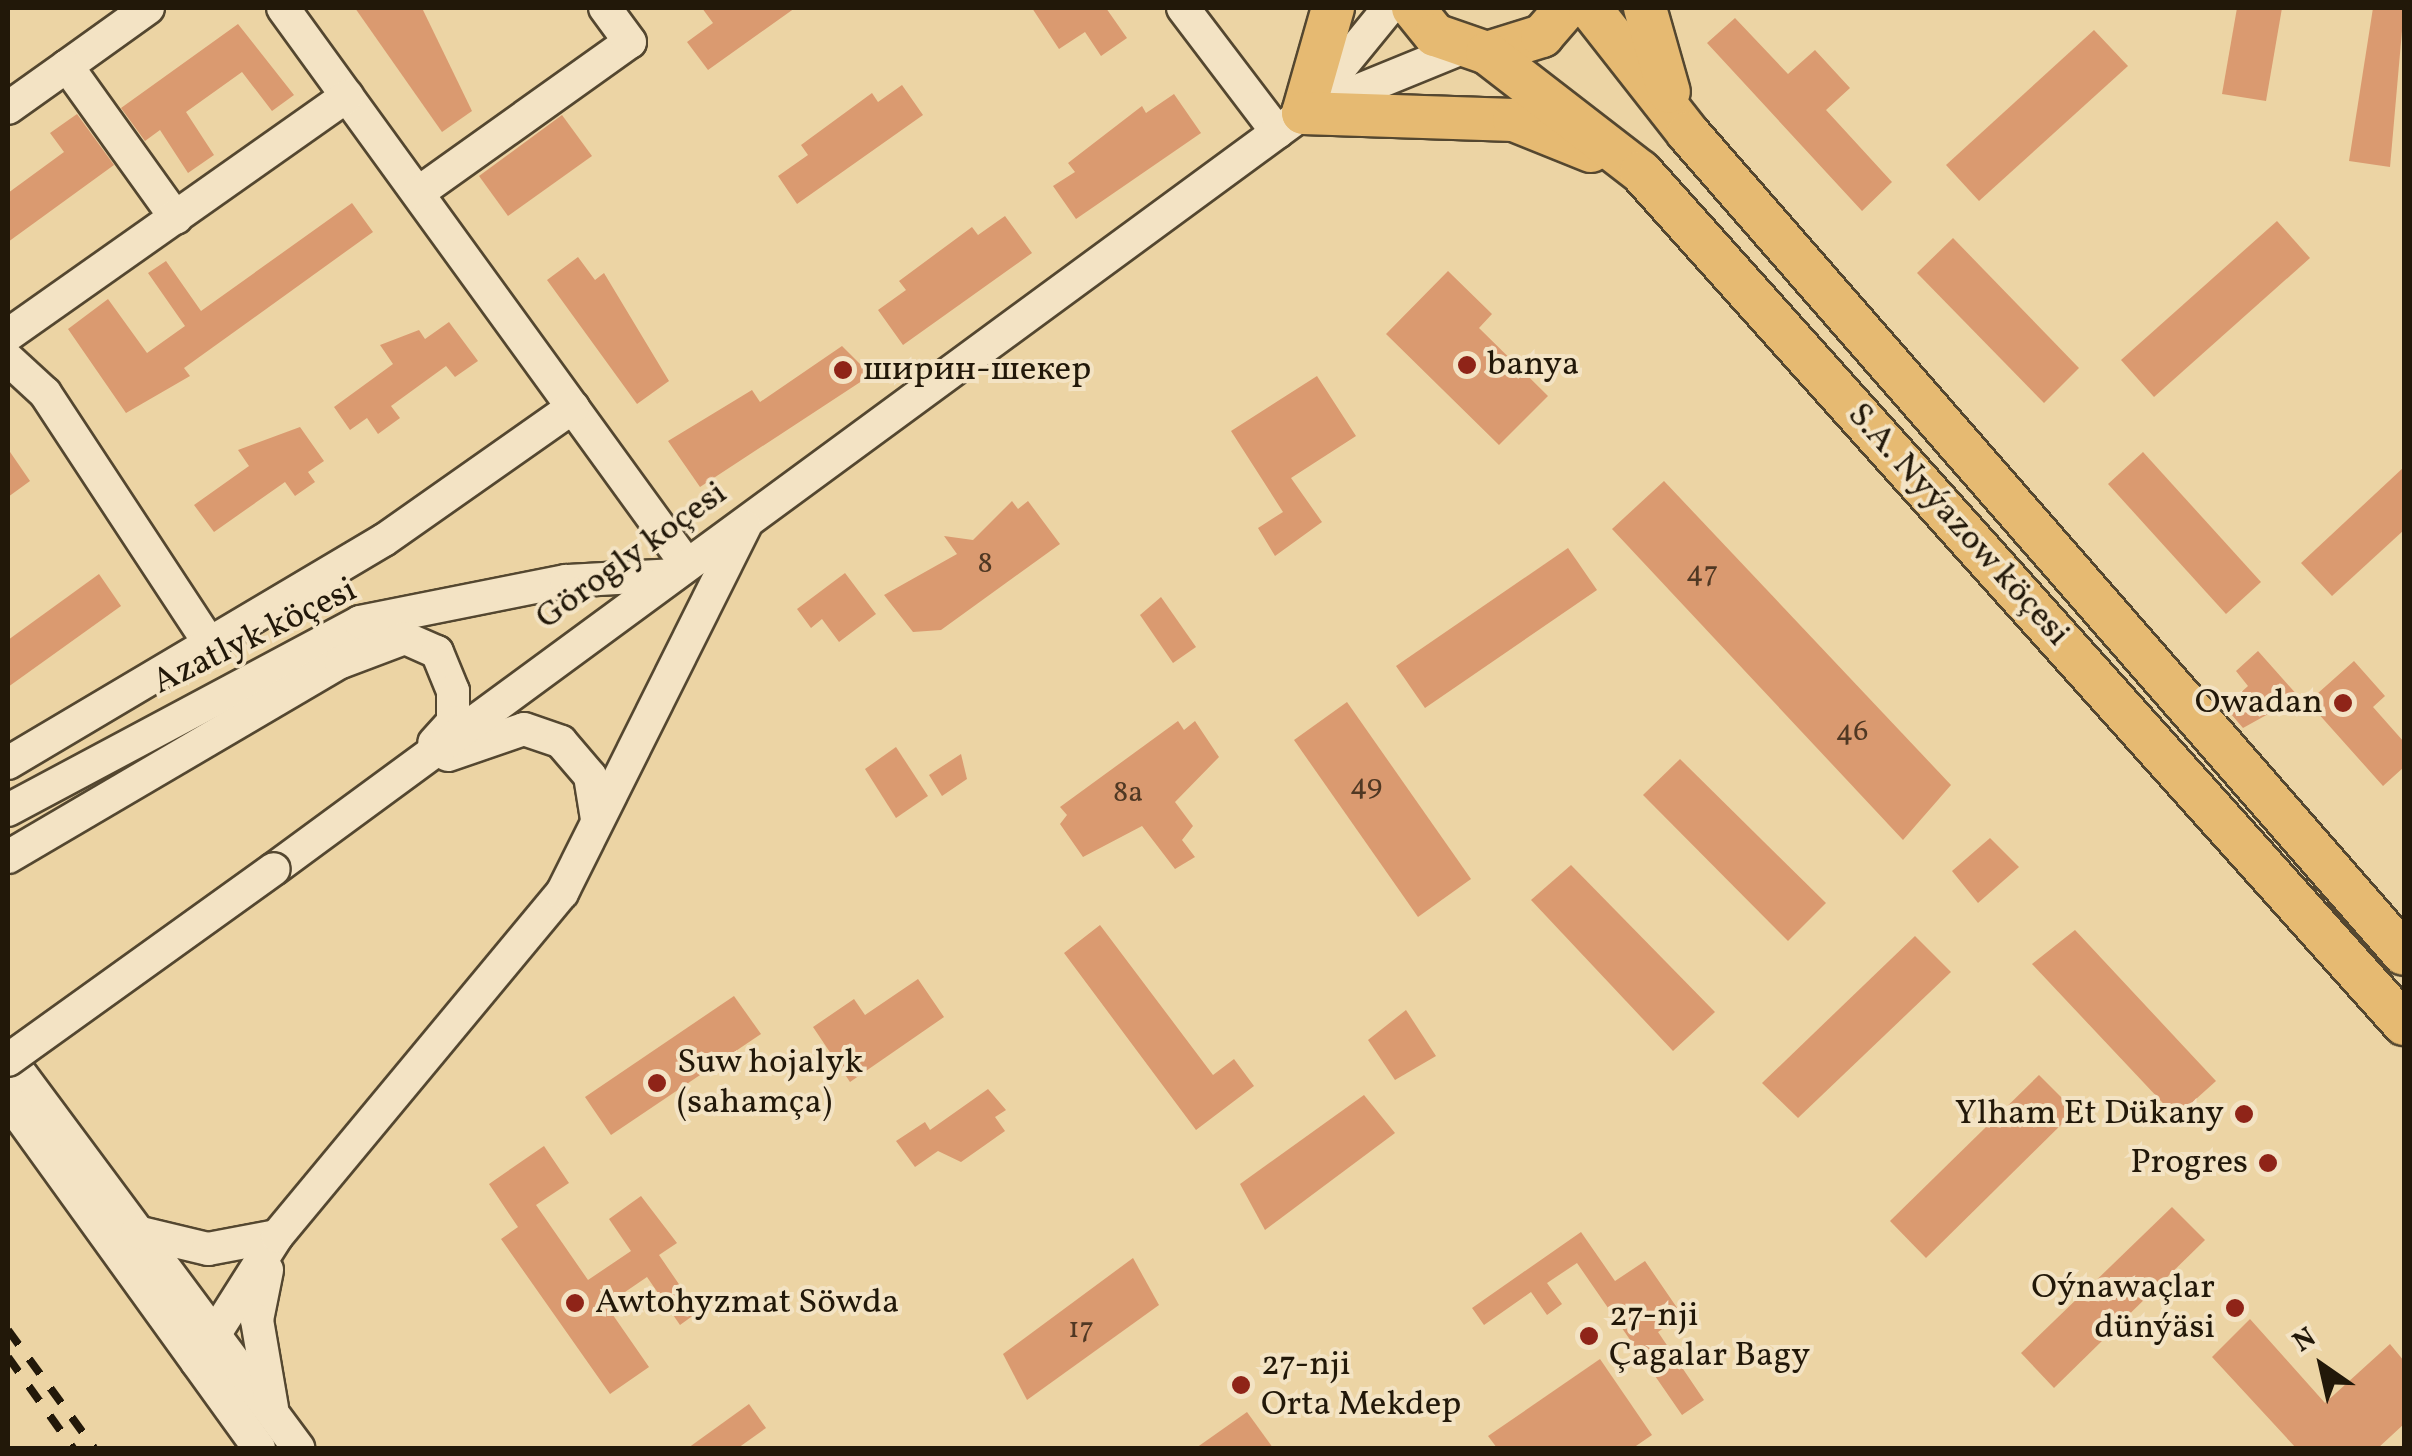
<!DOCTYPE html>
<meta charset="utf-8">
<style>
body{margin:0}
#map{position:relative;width:2412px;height:1456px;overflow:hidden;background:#ecd4a4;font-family:Vollkorn,serif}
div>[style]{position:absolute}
.building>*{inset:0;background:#da9a70}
.roads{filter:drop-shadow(2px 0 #544730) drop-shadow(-2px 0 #544730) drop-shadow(0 2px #544730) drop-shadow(0 -2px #544730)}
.minor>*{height:32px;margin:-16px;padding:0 16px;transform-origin:16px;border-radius:16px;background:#f3e3c4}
.major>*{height:42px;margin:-21px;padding:0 21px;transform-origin:21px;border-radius:21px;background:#e6ba72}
.rail>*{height:8px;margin-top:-4px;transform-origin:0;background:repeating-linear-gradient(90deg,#221809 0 18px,transparent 0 36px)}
.bridges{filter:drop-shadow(2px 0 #544730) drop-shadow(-2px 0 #544730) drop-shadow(0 2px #544730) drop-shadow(0 -2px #544730)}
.minor-bridge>*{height:32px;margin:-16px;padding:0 16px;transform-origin:16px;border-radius:16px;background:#f3e3c4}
.dots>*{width:28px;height:28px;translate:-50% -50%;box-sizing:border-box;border:5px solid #f3e3c4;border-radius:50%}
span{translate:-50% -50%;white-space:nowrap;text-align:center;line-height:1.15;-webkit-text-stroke:8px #f3e3c4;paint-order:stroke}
.number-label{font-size:30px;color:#503823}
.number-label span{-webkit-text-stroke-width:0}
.poi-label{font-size:35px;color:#221809}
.left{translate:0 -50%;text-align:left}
.right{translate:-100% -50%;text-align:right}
.street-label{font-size:35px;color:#221809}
.frame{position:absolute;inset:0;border:10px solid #221809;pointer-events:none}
.north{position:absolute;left:2272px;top:1316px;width:100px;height:100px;-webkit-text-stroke:8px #f3e3c4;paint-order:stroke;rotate:326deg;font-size:28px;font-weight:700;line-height:40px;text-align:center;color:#221809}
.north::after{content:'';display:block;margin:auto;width:35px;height:45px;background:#221809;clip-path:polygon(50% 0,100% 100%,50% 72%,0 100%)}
</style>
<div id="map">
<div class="building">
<div style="clip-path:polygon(355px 8px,422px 8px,472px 111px,442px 132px)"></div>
<div style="clip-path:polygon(702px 8px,795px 8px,708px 70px,687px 42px,713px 23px)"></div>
<div style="clip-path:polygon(1032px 8px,1106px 8px,1127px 38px,1101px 56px,1085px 32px,1059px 49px)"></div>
<div style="clip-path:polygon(2237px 8px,2282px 8px,2266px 101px,2222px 94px)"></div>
<div style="clip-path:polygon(2373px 8px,2404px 8px,2390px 167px,2349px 161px)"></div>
<div style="clip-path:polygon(1735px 18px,1788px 74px,1815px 50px,1850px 88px,1826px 110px,1892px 182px,1862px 211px,1707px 43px)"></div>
<div style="clip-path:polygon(238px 24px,294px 95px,272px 111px,242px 72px,186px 112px,214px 155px,188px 173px,160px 130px,145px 141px,121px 108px)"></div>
<div style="clip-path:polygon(2094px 30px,2128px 66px,1979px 201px,1946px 165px)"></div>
<div style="clip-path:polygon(902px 85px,923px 115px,797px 204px,778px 176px,808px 155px,801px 145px,872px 93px,878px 102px)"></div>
<div style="clip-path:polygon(1174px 94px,1201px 133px,1076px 219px,1053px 186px,1075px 172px,1068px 163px,1142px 106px,1146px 113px)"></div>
<div style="clip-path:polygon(77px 114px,114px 165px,8px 242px,8px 193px,64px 152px,50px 133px)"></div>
<div style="clip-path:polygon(562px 115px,592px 156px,508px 216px,479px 176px)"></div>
<div style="clip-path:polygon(352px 203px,373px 232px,184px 368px,190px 376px,126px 413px,68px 329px,108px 299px,147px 353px,185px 326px,148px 273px,166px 261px,201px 311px)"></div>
<div style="clip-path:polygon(1005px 216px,1032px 253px,903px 345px,878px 310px,906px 290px,899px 281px,972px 227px,978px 235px)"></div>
<div style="clip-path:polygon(2277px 221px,2310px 258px,2154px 397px,2121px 360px)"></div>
<div style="clip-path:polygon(1953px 238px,2079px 368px,2044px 403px,1917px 273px)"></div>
<div style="clip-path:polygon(578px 257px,595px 280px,604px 273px,669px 381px,637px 404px,547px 280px)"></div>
<div style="clip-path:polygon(1448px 271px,1492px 314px,1479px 328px,1548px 396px,1499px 445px,1386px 334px)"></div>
<div style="clip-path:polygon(449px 322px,478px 361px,455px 377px,446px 366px,391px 406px,400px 418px,378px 434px,367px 418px,350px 430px,334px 407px,393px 364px,380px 345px,419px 330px,425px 339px)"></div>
<div style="clip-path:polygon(842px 346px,871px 375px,700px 487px,668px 441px,752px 390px,760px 402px)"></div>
<div style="clip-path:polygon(1317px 376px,1356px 436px,1291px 478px,1322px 522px,1275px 556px,1258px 528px,1283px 512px,1231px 431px)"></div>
<div style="clip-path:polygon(300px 427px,324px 461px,308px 472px,315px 482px,295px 496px,285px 482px,214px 532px,194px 505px,249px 466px,238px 450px)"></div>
<div style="clip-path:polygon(8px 449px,30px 481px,8px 497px)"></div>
<div style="clip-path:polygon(2143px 452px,2261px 582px,2226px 614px,2108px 484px)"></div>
<div style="clip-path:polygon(2404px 467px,2404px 530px,2332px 596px,2301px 563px)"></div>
<div style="clip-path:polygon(1664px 481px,1951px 785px,1903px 840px,1612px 529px)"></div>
<div style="clip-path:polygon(1012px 501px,1018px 509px,1028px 501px,1060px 544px,941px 630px,913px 632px,884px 595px,957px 554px,944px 536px,973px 540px)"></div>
<div style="clip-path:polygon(1568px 548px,1597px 590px,1425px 708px,1396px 666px)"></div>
<div style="clip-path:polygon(845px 573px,876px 614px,839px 642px,822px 619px,811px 628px,797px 609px)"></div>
<div style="clip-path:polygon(99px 574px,121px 606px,8px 687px,8px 640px)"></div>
<div style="clip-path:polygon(1161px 597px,1196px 647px,1173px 663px,1140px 615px)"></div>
<div style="clip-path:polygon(2258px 651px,2299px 697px,2243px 728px,2225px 707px,2248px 686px,2236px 671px)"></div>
<div style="clip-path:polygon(2354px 661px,2385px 696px,2373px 707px,2404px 742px,2404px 767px,2383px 786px,2308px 702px)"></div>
<div style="clip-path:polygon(1347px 702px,1471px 879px,1418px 917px,1294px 740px)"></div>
<div style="clip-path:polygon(1178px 721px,1184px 730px,1195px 721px,1219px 757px,1175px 802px,1193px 826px,1182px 840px,1195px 857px,1175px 869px,1142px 826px,1083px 857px,1060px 824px,1067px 815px,1060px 807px)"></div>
<div style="clip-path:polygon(896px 747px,928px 796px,896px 818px,865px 769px)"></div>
<div style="clip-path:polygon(961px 754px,967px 779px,942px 796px,929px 775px)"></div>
<div style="clip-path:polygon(1680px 759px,1826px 903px,1788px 941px,1643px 795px)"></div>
<div style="clip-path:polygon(1990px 838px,2019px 867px,1978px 903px,1952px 871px)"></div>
<div style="clip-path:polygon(1571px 865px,1715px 1012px,1673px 1051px,1531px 900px)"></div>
<div style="clip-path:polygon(1100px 925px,1213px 1075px,1234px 1059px,1254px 1086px,1196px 1130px,1064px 953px)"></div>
<div style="clip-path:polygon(2075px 930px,2216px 1081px,2176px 1117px,2032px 964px)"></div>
<div style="clip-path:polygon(1915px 936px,1951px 972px,1798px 1118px,1762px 1083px)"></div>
<div style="clip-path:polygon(918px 979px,944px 1017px,850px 1082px,813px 1027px,854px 999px,865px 1015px)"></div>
<div style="clip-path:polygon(734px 996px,761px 1034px,611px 1135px,585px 1097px)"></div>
<div style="clip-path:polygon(1406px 1010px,1436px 1056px,1395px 1080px,1368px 1040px)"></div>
<div style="clip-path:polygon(2039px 1075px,2075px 1111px,1926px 1258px,1890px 1221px)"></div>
<div style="clip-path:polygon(988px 1089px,1006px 1110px,995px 1117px,1005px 1131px,961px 1162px,938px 1151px,915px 1167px,896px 1141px,925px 1122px,930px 1130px)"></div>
<div style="clip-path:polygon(1364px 1095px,1395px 1133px,1265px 1230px,1240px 1184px)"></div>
<div style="clip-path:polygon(544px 1146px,569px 1183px,536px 1205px,588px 1280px,631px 1251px,609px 1219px,641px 1196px,677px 1243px,659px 1255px,698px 1312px,680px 1325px,647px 1277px,606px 1305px,649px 1367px,610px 1394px,501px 1239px,518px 1227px,489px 1184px)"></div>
<div style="clip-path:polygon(2172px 1207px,2205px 1240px,2054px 1388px,2021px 1353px)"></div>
<div style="clip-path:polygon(1581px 1232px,1615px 1281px,1645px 1261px,1682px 1315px,1658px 1332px,1704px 1400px,1682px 1415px,1577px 1263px,1547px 1283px,1562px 1304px,1547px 1315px,1531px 1292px,1484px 1325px,1472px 1308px)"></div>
<div style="clip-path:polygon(1133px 1258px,1159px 1305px,1027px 1400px,1003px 1354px)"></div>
<div style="clip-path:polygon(2250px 1319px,2325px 1403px,2390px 1344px,2404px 1361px,2404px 1424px,2378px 1448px,2296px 1448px,2212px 1357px)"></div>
<div style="clip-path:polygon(1600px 1359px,1652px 1435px,1633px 1448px,1497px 1448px,1488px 1436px)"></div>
<div style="clip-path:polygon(749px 1404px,766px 1428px,738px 1448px,688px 1448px)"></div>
<div style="clip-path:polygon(1247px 1412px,1273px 1448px,1196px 1448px)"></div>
</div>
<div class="roads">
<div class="minor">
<div style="left:148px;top:8px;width:100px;rotate:144.4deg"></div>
<div style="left:67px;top:66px;width:187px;rotate:54.4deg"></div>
<div style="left:283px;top:8px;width:688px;rotate:54.05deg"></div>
<div style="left:1183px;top:8px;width:156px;rotate:52.8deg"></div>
<div style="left:1309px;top:106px;width:127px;rotate:-50.8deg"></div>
<div style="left:8px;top:108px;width:72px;rotate:-35.4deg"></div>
<div style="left:418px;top:193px;width:260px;rotate:-35.5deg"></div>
<div style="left:630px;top:42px;width:42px;rotate:-126.3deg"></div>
<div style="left:8px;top:335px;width:415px;rotate:-35.2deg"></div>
<div style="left:8px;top:359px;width:50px;rotate:42.6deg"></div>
<div style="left:45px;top:393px;width:297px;rotate:56.7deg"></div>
<div style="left:448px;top:755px;width:80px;rotate:-18.9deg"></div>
<div style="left:524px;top:729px;width:39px;rotate:19deg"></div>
<div style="left:561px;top:742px;width:45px;rotate:49.5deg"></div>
<div style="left:590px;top:776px;width:44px;rotate:80.8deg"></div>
<div style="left:8px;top:763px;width:437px;rotate:-30.7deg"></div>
<div style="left:384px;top:540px;width:231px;rotate:-35.1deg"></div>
<div style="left:8px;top:810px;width:399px;rotate:-28.1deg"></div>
<div style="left:360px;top:622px;width:210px;rotate:-11.3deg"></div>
<div style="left:566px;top:581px;width:107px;rotate:-3.2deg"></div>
<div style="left:8px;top:857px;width:386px;rotate:-30.4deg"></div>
<div style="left:341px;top:662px;width:68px;rotate:-20.6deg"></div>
<div style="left:405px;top:638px;width:35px;rotate:24deg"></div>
<div style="left:437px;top:652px;width:42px;rotate:67.7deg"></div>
<div style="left:453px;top:691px;width:31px;rotate:90deg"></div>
<div style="left:453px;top:722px;width:28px;rotate:132deg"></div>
<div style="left:274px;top:869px;width:1277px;rotate:-36.3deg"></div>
<div style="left:1303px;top:113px;width:170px;rotate:-22.2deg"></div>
<div style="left:8px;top:1057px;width:487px;rotate:53.4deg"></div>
<div style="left:8px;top:1100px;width:429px;rotate:54.2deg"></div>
<div style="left:137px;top:1232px;width:73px;rotate:13.5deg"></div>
<div style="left:208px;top:1249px;width:70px;rotate:-10.7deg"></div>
<div style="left:267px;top:1270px;width:51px;rotate:101.3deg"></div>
<div style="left:257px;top:1320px;width:89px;rotate:80.3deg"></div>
<div style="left:197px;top:1362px;width:149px;rotate:-57.6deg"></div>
<div style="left:277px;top:1236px;width:446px;rotate:-50.3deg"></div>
<div style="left:562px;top:893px;width:410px;rotate:-63.5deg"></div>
</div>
<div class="major">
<div style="left:1333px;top:8px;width:109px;rotate:105.9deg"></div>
<div style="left:1303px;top:113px;width:211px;rotate:1.9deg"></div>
<div style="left:1514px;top:120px;width:83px;rotate:21.9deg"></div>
<div style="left:1413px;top:8px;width:35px;rotate:51deg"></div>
<div style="left:1435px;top:35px;width:55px;rotate:19.1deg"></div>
<div style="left:1487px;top:53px;width:58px;rotate:-17.2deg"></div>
<div style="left:1542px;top:36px;width:37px;rotate:-49deg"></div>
<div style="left:1590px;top:8px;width:159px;rotate:51.9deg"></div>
<div style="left:1688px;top:133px;width:1089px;rotate:48.91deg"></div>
<div style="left:1645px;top:8px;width:87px;rotate:74.1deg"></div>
<div style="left:1487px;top:53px;width:195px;rotate:37.7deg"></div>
<div style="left:1641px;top:172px;width:1144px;rotate:48.15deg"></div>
</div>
</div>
<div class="rail">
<div style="left:8px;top:1330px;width:146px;rotate:53.9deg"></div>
<div style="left:8px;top:1357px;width:112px;rotate:54.5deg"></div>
</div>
<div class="bridges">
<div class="minor-bridge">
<div style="left:8px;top:1060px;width:327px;rotate:-35.7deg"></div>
</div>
</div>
<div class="dots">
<div style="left:1467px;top:365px;background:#8f2418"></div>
<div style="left:843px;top:370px;background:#8f2418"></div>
<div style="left:2343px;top:703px;background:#8f2418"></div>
<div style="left:657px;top:1083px;background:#8f2418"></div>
<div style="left:2244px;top:1114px;background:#8f2418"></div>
<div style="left:2268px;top:1163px;background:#8f2418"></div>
<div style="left:575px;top:1303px;background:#8f2418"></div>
<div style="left:2235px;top:1308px;background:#8f2418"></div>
<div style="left:1589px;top:1336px;background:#8f2418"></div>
<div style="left:1241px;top:1385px;background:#8f2418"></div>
</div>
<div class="number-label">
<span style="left:985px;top:564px">8</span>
<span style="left:1702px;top:573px">47</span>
<span style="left:1852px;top:732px">46</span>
<span style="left:1366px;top:786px">49</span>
<span style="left:1128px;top:793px">8a</span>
<span style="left:1081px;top:1329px">17</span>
</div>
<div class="poi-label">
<span class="left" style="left:1487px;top:365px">banya</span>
<span class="left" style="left:863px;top:370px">ширин-шекер</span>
<span class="right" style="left:2323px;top:703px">Owadan</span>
<span class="left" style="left:677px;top:1083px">Suw hojalyk<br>(sahamça)</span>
<span class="right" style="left:2224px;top:1114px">Ylham Et Dükany</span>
<span class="right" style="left:2248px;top:1163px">Progres</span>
<span class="right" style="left:2215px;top:1308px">Oýnawaçlar<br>dünýäsi</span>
<span class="left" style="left:595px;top:1303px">Awtohyzmat Söwda</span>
<span class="left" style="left:1609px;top:1336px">27-nji<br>Çagalar Bagy</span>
<span class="left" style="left:1261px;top:1385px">27-nji<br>Orta Mekdep</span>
</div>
<div class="street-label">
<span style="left:1958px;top:525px;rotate:48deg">S.A. Nyýazow köçesi</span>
<span style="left:632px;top:556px;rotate:-36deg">Görogly koçesi</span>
<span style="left:255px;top:637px;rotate:-26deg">Azatlyk köçesi</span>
</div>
<div class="frame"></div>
<div class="north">N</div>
</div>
